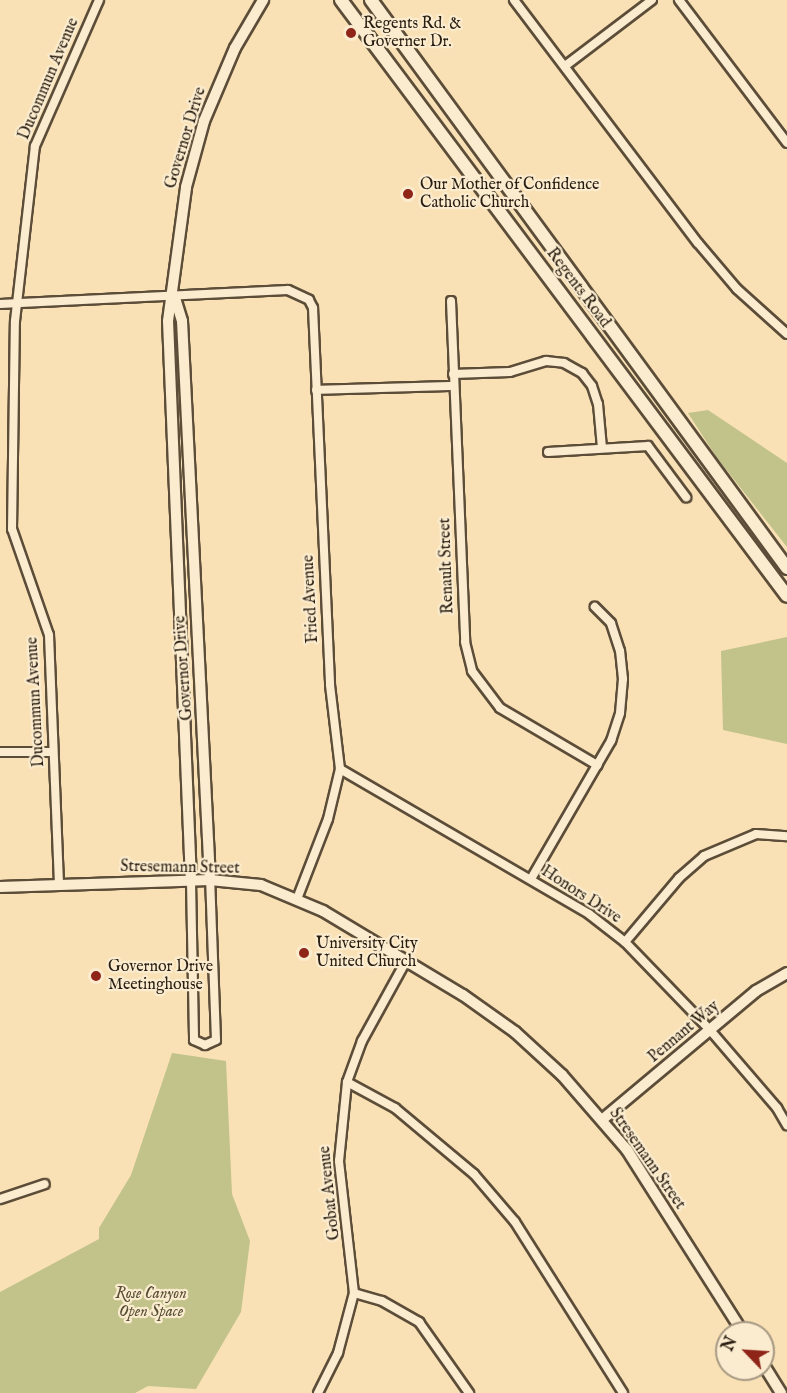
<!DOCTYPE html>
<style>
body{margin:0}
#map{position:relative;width:787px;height:1393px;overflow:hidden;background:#f9e1b5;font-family:"IM FELL English",serif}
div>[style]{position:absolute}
.green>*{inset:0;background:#c2c28b}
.roads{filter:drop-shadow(2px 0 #5c4d39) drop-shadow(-2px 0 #5c4d39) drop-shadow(0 2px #5c4d39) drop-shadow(0 -2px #5c4d39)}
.minor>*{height:8px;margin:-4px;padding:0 4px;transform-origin:4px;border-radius:4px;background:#fbeccf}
.tertiary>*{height:10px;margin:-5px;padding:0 5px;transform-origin:5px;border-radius:5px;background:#fbeccf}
.secondary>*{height:12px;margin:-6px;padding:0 6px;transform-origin:6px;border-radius:6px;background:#fbeccf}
.dots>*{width:16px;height:16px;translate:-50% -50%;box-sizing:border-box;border:3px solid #fbeccf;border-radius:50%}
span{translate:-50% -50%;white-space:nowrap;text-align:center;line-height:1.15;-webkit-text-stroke:4.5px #fbeccf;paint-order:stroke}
.poi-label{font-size:16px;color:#271c10}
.left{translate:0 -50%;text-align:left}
.street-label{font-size:16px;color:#271c10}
.park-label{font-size:16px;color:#564e35;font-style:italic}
.north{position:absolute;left:715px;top:1321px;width:60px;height:60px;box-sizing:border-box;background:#fbeccf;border:2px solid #a69983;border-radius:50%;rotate:295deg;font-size:16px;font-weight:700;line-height:24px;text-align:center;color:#271c10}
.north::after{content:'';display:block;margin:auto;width:21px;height:27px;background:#8f2418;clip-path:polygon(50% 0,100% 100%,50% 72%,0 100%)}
</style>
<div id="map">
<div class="green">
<div style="clip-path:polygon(708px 410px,787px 463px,787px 547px,717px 458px,688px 413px)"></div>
<div style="clip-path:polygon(787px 637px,787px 744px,723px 730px,721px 651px)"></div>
<div style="clip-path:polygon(172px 1053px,226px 1061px,232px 1194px,250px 1241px,241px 1312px,196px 1389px,148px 1386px,135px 1393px,0 1393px,0 1292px,99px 1239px,99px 1228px,131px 1175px)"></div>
</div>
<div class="roads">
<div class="minor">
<div style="left:514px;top:0;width:305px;rotate:52.9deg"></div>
<div style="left:698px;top:243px;width:60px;rotate:49.7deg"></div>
<div style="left:737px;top:289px;width:67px;rotate:42deg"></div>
<div style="left:679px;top:0;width:179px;rotate:52.9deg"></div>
<div style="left:565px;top:66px;width:109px;rotate:-37.2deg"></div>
<div style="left:451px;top:301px;width:341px;rotate:87.6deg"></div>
<div style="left:465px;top:642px;width:30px;rotate:76deg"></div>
<div style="left:472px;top:671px;width:46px;rotate:52.9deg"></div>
<div style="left:500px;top:708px;width:113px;rotate:30.4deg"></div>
<div style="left:0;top:304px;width:288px;rotate:-2.8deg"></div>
<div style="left:288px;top:290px;width:23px;rotate:25deg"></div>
<div style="left:309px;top:300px;width:9px;rotate:63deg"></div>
<div style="left:313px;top:308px;width:377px;rotate:87.4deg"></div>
<div style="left:330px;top:685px;width:85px;rotate:83.2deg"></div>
<div style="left:340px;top:769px;width:51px;rotate:103.5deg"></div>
<div style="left:328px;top:819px;width:86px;rotate:111.2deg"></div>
<div style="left:453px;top:374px;width:57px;rotate:-2deg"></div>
<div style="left:510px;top:372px;width:38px;rotate:-17deg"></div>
<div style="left:546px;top:361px;width:18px;rotate:6deg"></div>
<div style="left:564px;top:363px;width:21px;rotate:29deg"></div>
<div style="left:582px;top:373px;width:16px;rotate:52deg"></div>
<div style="left:592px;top:386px;width:19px;rotate:72deg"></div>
<div style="left:598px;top:404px;width:44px;rotate:84.8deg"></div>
<div style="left:316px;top:390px;width:138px;rotate:-1.7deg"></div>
<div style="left:548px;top:452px;width:100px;rotate:-3.4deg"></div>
<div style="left:648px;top:446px;width:64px;rotate:53.3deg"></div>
<div style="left:0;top:752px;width:53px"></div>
<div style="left:340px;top:769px;width:288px;rotate:30.2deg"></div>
<div style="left:589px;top:914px;width:46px;rotate:37.9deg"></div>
<div style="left:625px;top:942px;width:122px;rotate:46deg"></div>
<div style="left:710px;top:1030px;width:103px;rotate:49.3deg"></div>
<div style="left:777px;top:1108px;width:20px;rotate:60deg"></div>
<div style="left:531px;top:879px;width:160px;rotate:-59.9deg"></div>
<div style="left:611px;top:741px;width:29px;rotate:-72deg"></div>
<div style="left:620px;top:713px;width:34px;rotate:-85deg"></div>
<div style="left:623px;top:679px;width:28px;rotate:-96deg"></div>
<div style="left:620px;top:651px;width:29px;rotate:-108deg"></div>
<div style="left:611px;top:623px;width:23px;rotate:-135deg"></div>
<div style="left:191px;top:881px;width:159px;rotate:88.9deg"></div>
<div style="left:194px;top:1040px;width:12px;rotate:24deg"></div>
<div style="left:205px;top:1045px;width:12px;rotate:-24deg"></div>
<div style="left:216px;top:1040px;width:160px;rotate:-92.1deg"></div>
<div style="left:59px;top:884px;width:249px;rotate:-92.3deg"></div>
<div style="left:49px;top:635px;width:112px;rotate:-109.2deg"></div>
<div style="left:12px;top:529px;width:208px;rotate:-89.2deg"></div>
<div style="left:15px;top:321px;width:176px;rotate:-83.5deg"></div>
<div style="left:35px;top:146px;width:159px;rotate:-66.3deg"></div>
<div style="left:625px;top:942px;width:84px;rotate:-49.8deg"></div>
<div style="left:679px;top:878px;width:33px;rotate:-41deg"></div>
<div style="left:704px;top:856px;width:56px;rotate:-22.9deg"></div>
<div style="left:756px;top:834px;width:31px;rotate:4deg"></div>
<div style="left:347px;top:1082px;width:55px;rotate:28.4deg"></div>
<div style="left:395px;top:1108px;width:103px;rotate:39.9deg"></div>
<div style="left:474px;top:1174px;width:63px;rotate:49.5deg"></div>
<div style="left:515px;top:1222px;width:202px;rotate:57.7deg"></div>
<div style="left:0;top:1199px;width:47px;rotate:-18.4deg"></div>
<div style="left:354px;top:1293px;width:29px;rotate:16deg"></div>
<div style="left:382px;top:1301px;width:43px;rotate:29.6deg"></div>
<div style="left:419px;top:1322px;width:87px;rotate:54.8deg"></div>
<div style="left:318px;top:1393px;width:45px;rotate:-63.4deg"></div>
<div style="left:338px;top:1353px;width:62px;rotate:-75.1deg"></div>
<div style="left:354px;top:1293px;width:133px;rotate:-96.5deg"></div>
<div style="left:339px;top:1161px;width:79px;rotate:-84.2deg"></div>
<div style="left:347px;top:1082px;width:44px;rotate:-69.9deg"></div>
<div style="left:362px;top:1041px;width:91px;rotate:-61.2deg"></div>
</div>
<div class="tertiary">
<div style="left:175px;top:298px;width:24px;rotate:73deg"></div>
<div style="left:182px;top:321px;width:560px;rotate:87.13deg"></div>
<div style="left:191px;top:881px;width:560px;rotate:-92.35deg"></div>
<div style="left:168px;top:321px;width:135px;rotate:-82.3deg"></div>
<div style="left:186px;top:187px;width:68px;rotate:-74.7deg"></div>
<div style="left:204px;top:121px;width:79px;rotate:-67deg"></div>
<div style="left:235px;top:48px;width:56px;rotate:-59.7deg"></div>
<div style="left:0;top:887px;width:210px;rotate:-1.9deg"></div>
<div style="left:210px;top:880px;width:51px;rotate:5.6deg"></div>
<div style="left:261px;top:885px;width:67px;rotate:22.8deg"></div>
<div style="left:323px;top:911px;width:163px;rotate:31deg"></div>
<div style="left:463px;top:995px;width:64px;rotate:35.4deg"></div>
<div style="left:515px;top:1032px;width:64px;rotate:42.5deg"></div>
<div style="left:562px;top:1075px;width:99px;rotate:49.1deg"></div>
<div style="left:627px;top:1150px;width:217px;rotate:57.6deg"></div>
<div style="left:603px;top:1119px;width:199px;rotate:-39.9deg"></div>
<div style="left:756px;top:991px;width:36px;rotate:-30deg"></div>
<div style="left:763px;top:1364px;width:34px;rotate:58deg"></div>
</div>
<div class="secondary">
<div style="left:341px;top:0;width:744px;rotate:53.19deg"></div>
<div style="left:371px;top:0;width:704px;rotate:53.78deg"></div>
</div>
</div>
<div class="dots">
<div style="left:351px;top:33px;background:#8f2418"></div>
<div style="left:408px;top:194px;background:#8f2418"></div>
<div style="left:304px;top:953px;background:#8f2418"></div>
<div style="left:96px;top:976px;background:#8f2418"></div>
</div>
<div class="poi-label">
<span class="left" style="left:363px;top:33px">Regents Rd. &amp;<br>Governer Dr.</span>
<span class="left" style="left:420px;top:194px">Our Mother of Confidence<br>Catholic Church</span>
<span class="left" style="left:316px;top:953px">University City<br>United Church</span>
<span class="left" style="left:108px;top:976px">Governor Drive<br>Meetinghouse</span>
</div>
<div class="street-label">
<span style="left:49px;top:79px;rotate:-67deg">Ducommun Avenue</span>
<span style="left:186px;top:138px;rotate:-73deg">Governor Drive</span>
<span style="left:578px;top:288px;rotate:53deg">Regents Road</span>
<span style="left:447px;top:566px;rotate:-92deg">Renault Street</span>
<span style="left:311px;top:599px;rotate:-93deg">Fried Avenue</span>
<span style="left:184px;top:668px;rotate:-94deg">Governor Drive</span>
<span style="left:36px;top:702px;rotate:-93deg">Ducommun Avenue</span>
<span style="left:180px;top:868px;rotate:1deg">Stresemann Street</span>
<span style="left:581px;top:895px;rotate:33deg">Honors Drive</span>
<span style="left:684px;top:1032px;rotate:-40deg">Pennant Way</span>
<span style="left:647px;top:1159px;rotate:55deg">Stresemann Street</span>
<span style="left:330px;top:1193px;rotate:-96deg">Gobat Avenue</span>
</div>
<div class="park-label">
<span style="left:151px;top:1303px">Rose Canyon<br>Open Space</span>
</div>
<div class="north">N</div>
</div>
